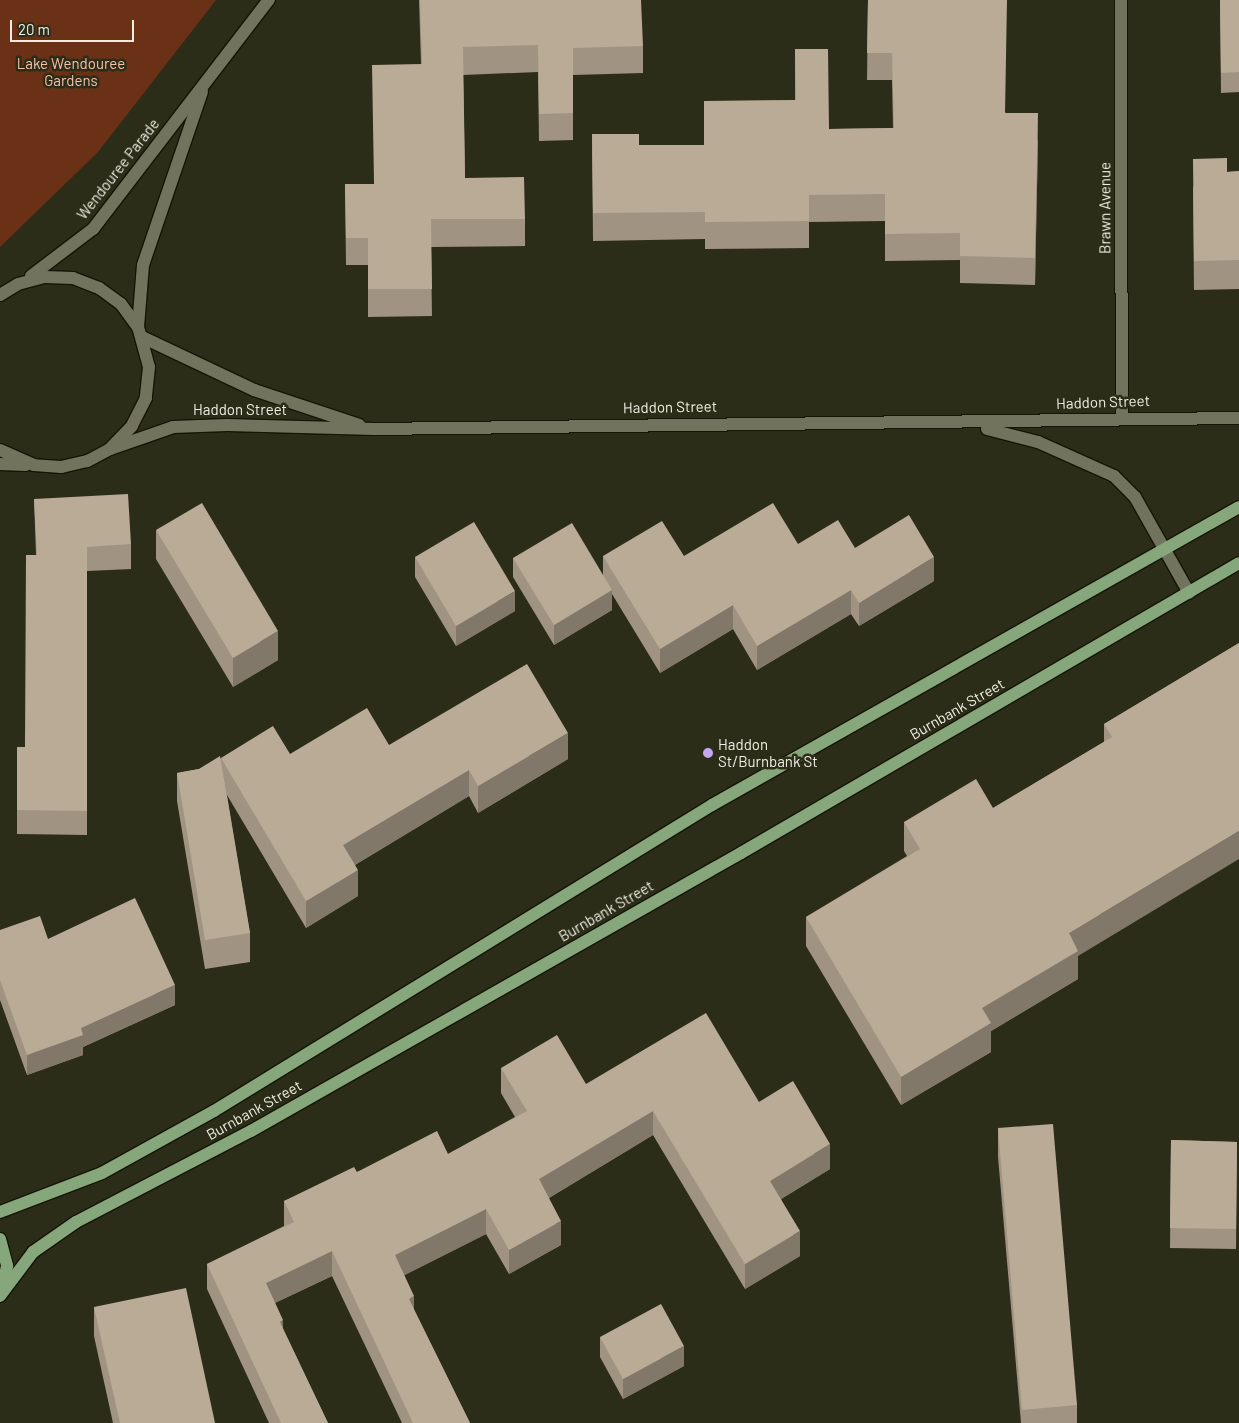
<!DOCTYPE html>
<style>
body{margin:0}
#map{position:relative;width:1239px;height:1423px;overflow:hidden;background:#2c2d19;font-family:Barlow,sans-serif}
div>[style]{position:absolute}
.green>*{inset:0;background:#6a3117}
.roads{filter:drop-shadow(1px 0 #151503) drop-shadow(-1px 0 #151503) drop-shadow(0 1px #151503) drop-shadow(0 -1px #151503)}
.minor>*{height:12px;margin:-6px;padding:0 6px;transform-origin:6px;border-radius:6px;background:#72735d}
.major>*{height:12px;margin:-6px;padding:0 6px;transform-origin:6px;border-radius:6px;background:#86a67c}
.wall>*{inset:0;background:#a09382}
.shaded-wall>*{inset:0;background:#82786a}
.building>*{inset:0;background:#baab97}
.dots>*{width:14px;height:14px;translate:-50% -50%;box-sizing:border-box;border:2px solid #2c2d19;border-radius:50%}
span{translate:-50% -50%;white-space:nowrap;text-align:center;line-height:1.15;-webkit-text-stroke:5px #2c2d19;paint-order:stroke}
.park-label{font-size:15px;color:#f9bfa8}
.street-label{font-size:15px;color:#edeee1}
.poi-label{font-size:15px;color:#edeee1}
.left{translate:0 -50%;text-align:left}
.scale{position:absolute;left:10px;top:20px;width:124px;height:22px;box-sizing:border-box;border:2px solid #edeee1;border-top:0;padding-left:6px;font-size:15px;line-height:18px;white-space:nowrap;color:#edeee1;-webkit-text-stroke:4px #2c2d19;paint-order:stroke}
</style>
<div id="map">
<div class="green">
<div style="clip-path:polygon(0 0,216px 0,98px 152px,0 247px)"></div>
</div>
<div class="roads">
<div class="minor">
<div style="left:1121px;top:0;width:417px;rotate:89.9deg"></div>
<div style="left:31px;top:276px;width:78px;rotate:-37.2deg"></div>
<div style="left:93px;top:229px;width:289px;rotate:-52.5deg"></div>
<div style="left:0;top:295px;width:21px;rotate:-31deg"></div>
<div style="left:18px;top:284px;width:28px;rotate:-15deg"></div>
<div style="left:45px;top:277px;width:28px;rotate:2deg"></div>
<div style="left:73px;top:278px;width:28px;rotate:21deg"></div>
<div style="left:99px;top:288px;width:27px;rotate:36deg"></div>
<div style="left:121px;top:304px;width:29px;rotate:54deg"></div>
<div style="left:138px;top:327px;width:41px;rotate:74.6deg"></div>
<div style="left:149px;top:367px;width:31px;rotate:96deg"></div>
<div style="left:146px;top:398px;width:31px;rotate:117deg"></div>
<div style="left:132px;top:426px;width:32px;rotate:134deg"></div>
<div style="left:110px;top:449px;width:26px;rotate:152deg"></div>
<div style="left:87px;top:461px;width:27px;rotate:167deg"></div>
<div style="left:61px;top:467px;width:27px;rotate:-176deg"></div>
<div style="left:34px;top:465px;width:37px;rotate:-156deg"></div>
<div style="left:138px;top:327px;width:62px;rotate:-85.4deg"></div>
<div style="left:143px;top:265px;width:183px;rotate:-71.2deg"></div>
<div style="left:142px;top:337px;width:124px;rotate:25.3deg"></div>
<div style="left:254px;top:390px;width:111px;rotate:18.4deg"></div>
<div style="left:987px;top:429px;width:53px;rotate:14.3deg"></div>
<div style="left:1038px;top:442px;width:83px;rotate:24.1deg"></div>
<div style="left:1114px;top:476px;width:30px;rotate:45deg"></div>
<div style="left:1135px;top:497px;width:110px;rotate:60.6deg"></div>
<div style="left:110px;top:449px;width:67px;rotate:-19.2deg"></div>
<div style="left:173px;top:427px;width:54px;rotate:-2.1deg"></div>
<div style="left:227px;top:425px;width:147px;rotate:1.6deg"></div>
<div style="left:374px;top:429px;width:865px;rotate:-0.73deg"></div>
<div style="left:0;top:464px;width:26px;rotate:2deg"></div>
</div>
<div class="major">
<div style="left:0;top:1212px;width:109px;rotate:-20.9deg"></div>
<div style="left:102px;top:1173px;width:128px;rotate:-29deg"></div>
<div style="left:214px;top:1111px;width:584px;rotate:-31.57deg"></div>
<div style="left:712px;top:805px;width:605px;rotate:-29.49deg"></div>
<div style="left:0;top:1239px;width:28px;rotate:75deg"></div>
<div style="left:7px;top:1266px;width:22px;rotate:103deg"></div>
<div style="left:0;top:1296px;width:55px;rotate:-53.1deg"></div>
<div style="left:33px;top:1252px;width:52px;rotate:-34.9deg"></div>
<div style="left:76px;top:1222px;width:197px;rotate:-27.5deg"></div>
<div style="left:251px;top:1131px;width:563px;rotate:-29.57deg"></div>
<div style="left:741px;top:853px;width:576px;rotate:-30.21deg"></div>
</div>
</div>
<div class="wall">
<div style="clip-path:polygon(419px 0,643px 46px,643px 73px,573px 75px,573px 140px,539px 141px,538px 72px,463px 75px,465px 178px,525px 219px,525px 246px,431px 247px,432px 316px,368px 317px,368px 265px,346px 265px,345px 184px,374px 184px,421px 64px)"></div>
<div style="clip-path:polygon(868px 0,1006px 113px,1038px 140px,1035px 285px,960px 283px,960px 260px,885px 261px,885px 221px,809px 222px,809px 248px,705px 249px,705px 239px,593px 241px,592px 134px,639px 145px,704px 145px,795px 100px,795px 49px,829px 129px,893px 128px,892px 80px,867px 80px)"></div>
<div style="clip-path:polygon(1220px 0,1239px 0,1239px 92px,1221px 93px)"></div>
<div style="clip-path:polygon(1239px 171px,1239px 289px,1194px 290px,1193px 187px,1227px 172px)"></div>
<div style="clip-path:polygon(34px 499px,131px 544px,131px 569px,87px 571px,87px 835px,17px 834px,17px 747px,25px 747px,36px 555px)"></div>
<div style="clip-path:polygon(156px 530px,278px 660px,233px 687px,156px 559px)"></div>
<div style="clip-path:polygon(798px 544px,855px 548px,934px 581px,859px 626px,851px 614px,757px 670px,733px 629px,660px 673px,612px 594px,612px 610px,554px 645px,513px 577px,513px 558px,603px 576px,603px 556px,684px 556px)"></div>
<div style="clip-path:polygon(415px 557px,515px 611px,456px 646px,415px 577px)"></div>
<div style="clip-path:polygon(1239px 643px,1078px 956px,1078px 979px,991px 1031px,991px 1052px,901px 1105px,806px 946px,806px 917px,907px 856px,904px 851px,904px 822px,993px 808px,1104px 742px,1104px 724px)"></div>
<div style="clip-path:polygon(389px 745px,568px 759px,478px 813px,469px 796px,355px 865px,358px 896px,306px 928px,227px 795px,250px 933px,250px 962px,205px 969px,177px 801px,177px 773px,199px 769px,221px 758px,290px 754px)"></div>
<div style="clip-path:polygon(0 930px,48px 939px,175px 1005px,83px 1047px,83px 1055px,27px 1075px,0 1000px)"></div>
<div style="clip-path:polygon(501px 1068px,586px 1084px,759px 1102px,830px 1169px,781px 1199px,800px 1256px,745px 1289px,653px 1135px,549px 1198px,561px 1245px,509px 1274px,486px 1234px,404px 1275px,414px 1310px,470px 1423px,402px 1423px,332px 1276px,275px 1303px,283px 1330px,328px 1423px,269px 1423px,207px 1289px,207px 1264px,284px 1226px,284px 1201px,357px 1172px,448px 1154px,515px 1117px,501px 1093px)"></div>
<div style="clip-path:polygon(998px 1128px,1077px 1405px,1077px 1423px,1021px 1423px,998px 1157px)"></div>
<div style="clip-path:polygon(1171px 1140px,1237px 1142px,1236px 1249px,1170px 1248px)"></div>
<div style="clip-path:polygon(94px 1307px,215px 1423px,113px 1423px,94px 1336px)"></div>
<div style="clip-path:polygon(600px 1337px,684px 1366px,623px 1399px,600px 1357px)"></div>
</div>
<div class="shaded-wall">
<div style="clip-path:polygon(1038px 113px,1038px 140px,1035px 285px,1035px 258px)"></div>
<div style="clip-path:polygon(934px 557px,934px 581px,859px 626px,859px 603px)"></div>
<div style="clip-path:polygon(612px 590px,612px 610px,554px 645px,554px 625px)"></div>
<div style="clip-path:polygon(851px 590px,851px 614px,757px 670px,757px 646px)"></div>
<div style="clip-path:polygon(515px 591px,515px 611px,456px 646px,456px 626px)"></div>
<div style="clip-path:polygon(733px 605px,733px 629px,660px 673px,660px 649px)"></div>
<div style="clip-path:polygon(278px 631px,278px 660px,233px 687px,233px 658px)"></div>
<div style="clip-path:polygon(568px 733px,568px 759px,478px 813px,478px 786px)"></div>
<div style="clip-path:polygon(469px 770px,469px 796px,343px 872px,343px 845px)"></div>
<div style="clip-path:polygon(1239px 831px,1239px 859px,1078px 956px,1078px 979px,991px 1031px,991px 1052px,901px 1105px,901px 1077px,1069px 933px)"></div>
<div style="clip-path:polygon(358px 870px,358px 896px,306px 928px,306px 901px)"></div>
<div style="clip-path:polygon(175px 985px,175px 1005px,83px 1047px,83px 1055px,27px 1075px,27px 1055px,81px 1028px)"></div>
<div style="clip-path:polygon(653px 1111px,653px 1135px,539px 1204px,539px 1179px)"></div>
<div style="clip-path:polygon(830px 1144px,830px 1169px,770px 1206px,770px 1181px)"></div>
<div style="clip-path:polygon(486px 1209px,486px 1234px,395px 1280px,395px 1255px)"></div>
<div style="clip-path:polygon(561px 1221px,561px 1245px,509px 1274px,509px 1250px)"></div>
<div style="clip-path:polygon(800px 1231px,800px 1256px,745px 1289px,745px 1264px)"></div>
<div style="clip-path:polygon(332px 1251px,332px 1276px,266px 1307px,266px 1283px)"></div>
<div style="clip-path:polygon(414px 1296px,414px 1321px,409px 1299px)"></div>
<div style="clip-path:polygon(283px 1320px,283px 1345px,280px 1322px)"></div>
<div style="clip-path:polygon(684px 1346px,684px 1366px,623px 1399px,623px 1379px)"></div>
</div>
<div class="building">
<div style="clip-path:polygon(420px 0,641px 0,643px 46px,573px 48px,573px 113px,539px 114px,538px 45px,463px 47px,465px 178px,524px 177px,525px 219px,431px 219px,432px 289px,368px 289px,368px 238px,346px 238px,345px 184px,374px 184px,372px 65px,422px 64px)"></div>
<div style="clip-path:polygon(868px 0,1007px 0,1005px 113px,1038px 113px,1035px 258px,960px 256px,960px 233px,885px 234px,885px 194px,809px 195px,809px 221px,705px 222px,705px 212px,593px 213px,592px 134px,639px 134px,639px 145px,704px 145px,704px 101px,796px 100px,795px 49px,828px 49px,829px 129px,894px 128px,892px 53px,867px 53px)"></div>
<div style="clip-path:polygon(1220px 0,1239px 0,1239px 72px,1221px 73px)"></div>
<div style="clip-path:polygon(1227px 158px,1227px 172px,1239px 171px,1239px 260px,1194px 261px,1193px 159px)"></div>
<div style="clip-path:polygon(128px 494px,131px 544px,87px 547px,87px 811px,17px 810px,17px 747px,25px 747px,26px 555px,37px 555px,34px 499px)"></div>
<div style="clip-path:polygon(202px 503px,278px 631px,233px 658px,156px 530px)"></div>
<div style="clip-path:polygon(773px 503px,798px 544px,838px 520px,855px 548px,909px 515px,934px 557px,859px 603px,851px 590px,757px 646px,733px 605px,660px 649px,603px 556px,662px 521px,684px 556px)"></div>
<div style="clip-path:polygon(474px 522px,515px 591px,456px 626px,415px 557px)"></div>
<div style="clip-path:polygon(572px 523px,612px 590px,554px 625px,513px 558px)"></div>
<div style="clip-path:polygon(1239px 643px,1239px 831px,1069px 933px,1078px 951px,982px 1008px,991px 1023px,901px 1077px,806px 917px,920px 849px,904px 822px,976px 779px,993px 808px,1112px 737px,1104px 724px)"></div>
<div style="clip-path:polygon(527px 664px,568px 733px,478px 786px,469px 770px,343px 845px,358px 870px,306px 901px,221px 758px,273px 726px,290px 754px,367px 708px,389px 745px)"></div>
<div style="clip-path:polygon(220px 756px,250px 933px,205px 940px,177px 773px,199px 769px)"></div>
<div style="clip-path:polygon(135px 898px,175px 985px,81px 1028px,83px 1035px,27px 1055px,0 980px,0 930px,40px 916px,48px 939px)"></div>
<div style="clip-path:polygon(706px 1013px,759px 1102px,793px 1081px,830px 1144px,770px 1181px,800px 1231px,745px 1264px,653px 1111px,539px 1179px,561px 1221px,509px 1250px,486px 1209px,395px 1255px,414px 1296px,409px 1299px,470px 1423px,413px 1423px,332px 1251px,266px 1283px,283px 1320px,280px 1322px,328px 1423px,281px 1423px,207px 1264px,294px 1222px,284px 1201px,354px 1167px,357px 1172px,437px 1131px,448px 1154px,527px 1111px,501px 1068px,557px 1035px,586px 1084px)"></div>
<div style="clip-path:polygon(1053px 1124px,1077px 1405px,1022px 1410px,998px 1128px)"></div>
<div style="clip-path:polygon(1171px 1140px,1237px 1142px,1236px 1229px,1170px 1228px)"></div>
<div style="clip-path:polygon(186px 1288px,215px 1423px,120px 1423px,94px 1307px)"></div>
<div style="clip-path:polygon(661px 1304px,684px 1346px,623px 1379px,600px 1337px)"></div>
</div>
<div class="dots">
<div style="left:708px;top:753px;background:#c5a7f1"></div>
</div>
<div class="park-label">
<span style="left:71px;top:72px">Lake Wendouree<br>Gardens</span>
</div>
<div class="street-label">
<span style="left:118px;top:169px;rotate:-52deg">Wendouree Parade</span>
<span style="left:1105px;top:208px;rotate:-90deg">Brawn Avenue</span>
<span style="left:1103px;top:402px;rotate:-2deg">Haddon Street</span>
<span style="left:670px;top:407px;rotate:-1deg">Haddon Street</span>
<span style="left:240px;top:410px">Haddon Street</span>
<span style="left:957px;top:709px;rotate:-30deg">Burnbank Street</span>
<span style="left:606px;top:911px;rotate:-30deg">Burnbank Street</span>
<span style="left:254px;top:1110px;rotate:-29deg">Burnbank Street</span>
</div>
<div class="poi-label">
<span class="left" style="left:718px;top:753px">Haddon<br>St/Burnbank St</span>
</div>
<div class="scale">20 m</div>
</div>
